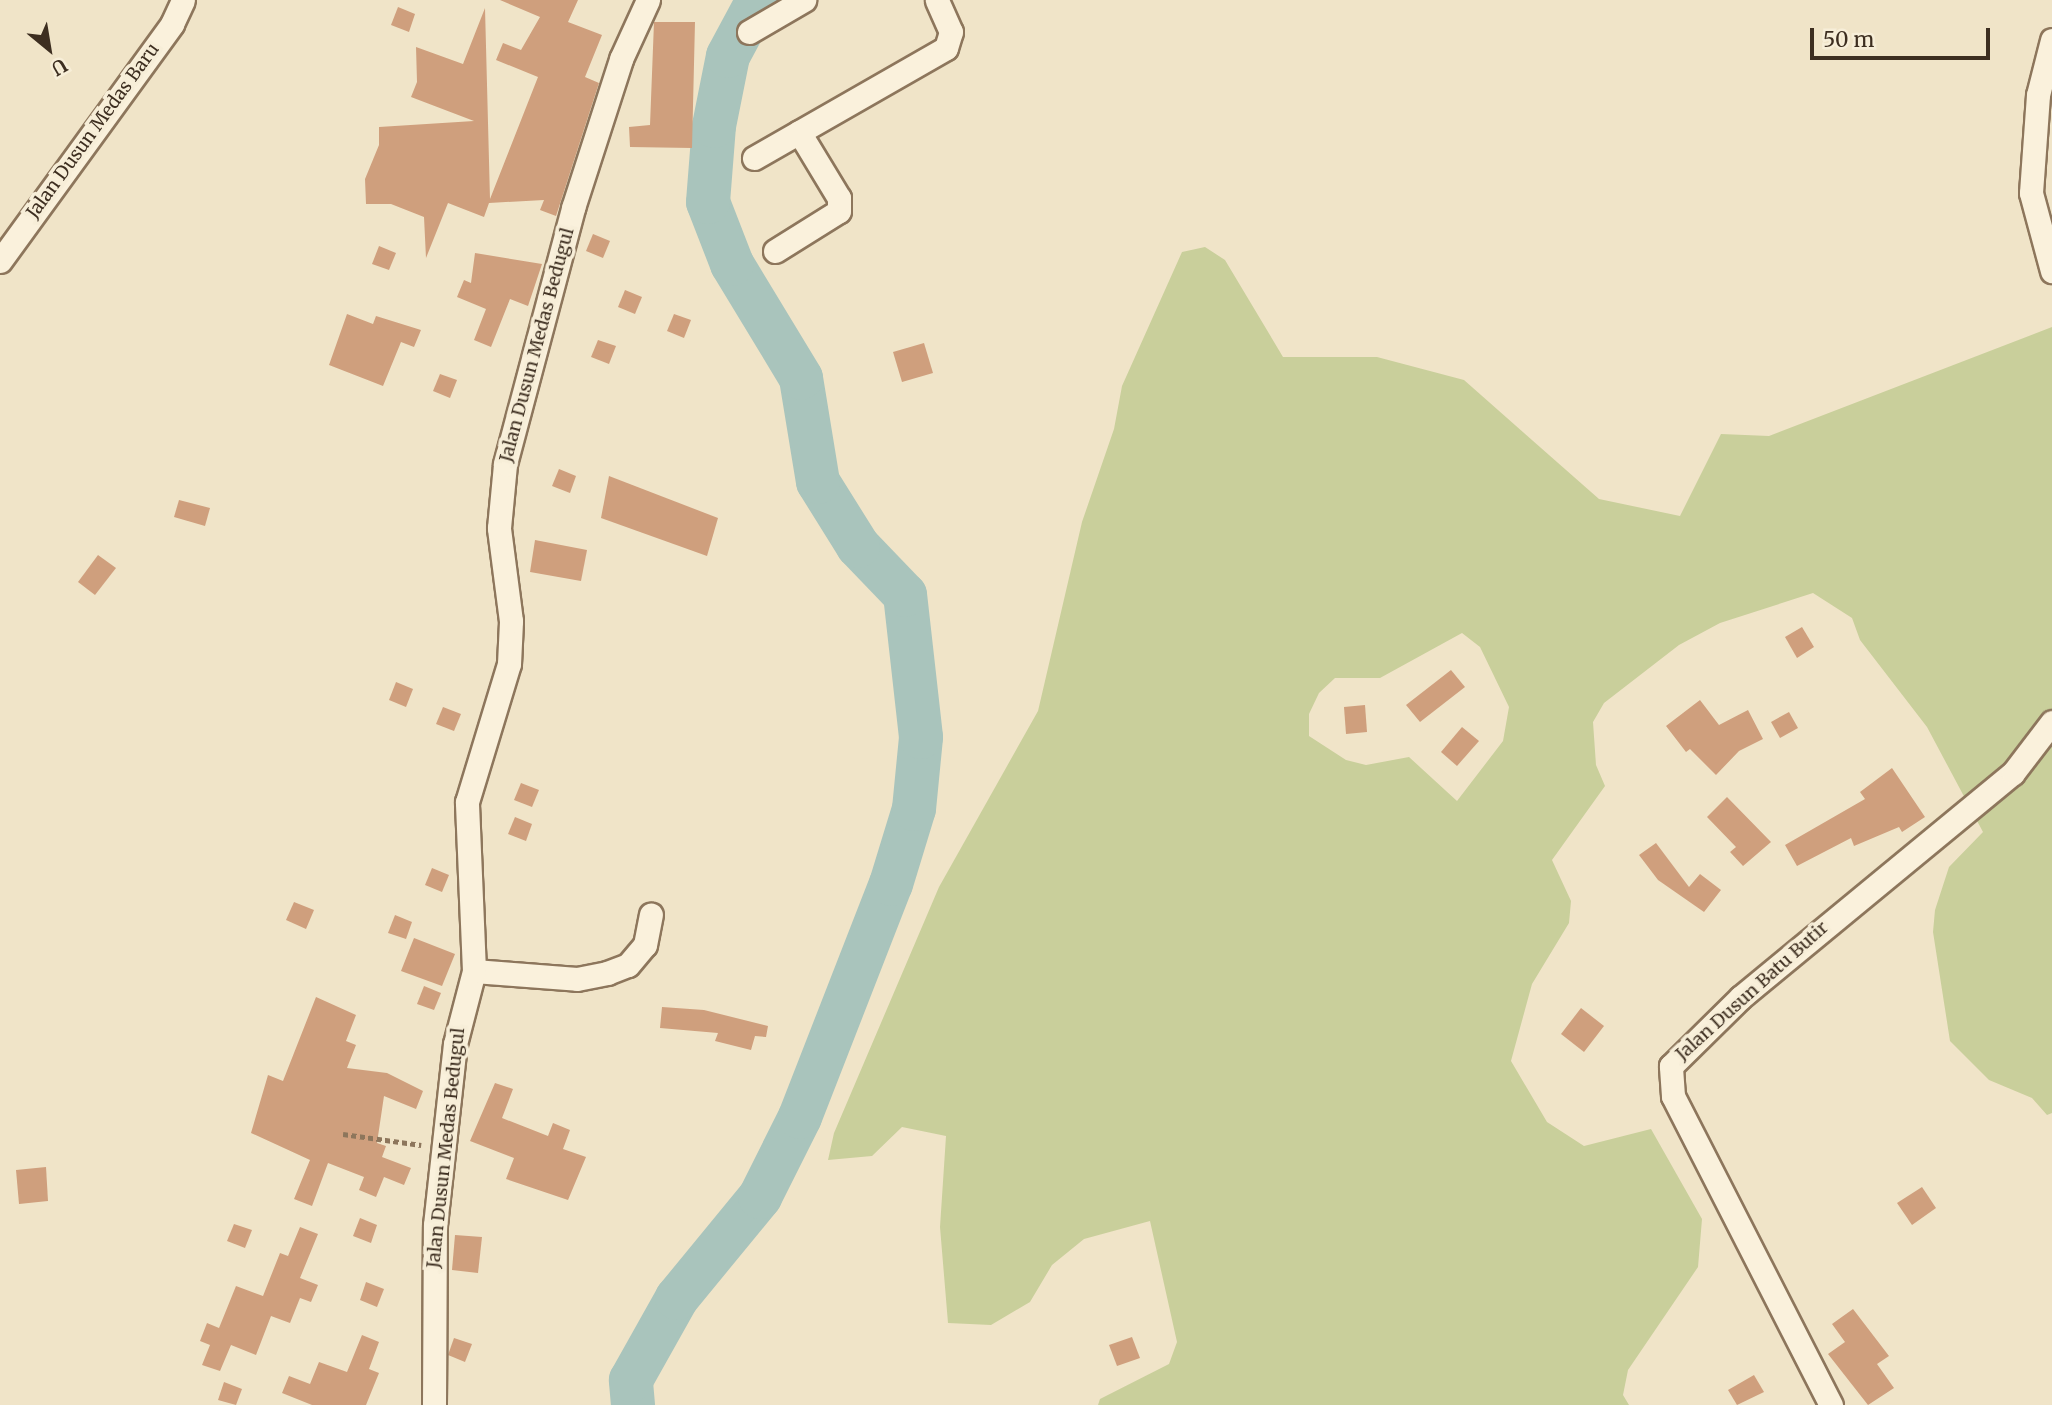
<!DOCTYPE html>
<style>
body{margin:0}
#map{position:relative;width:2052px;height:1405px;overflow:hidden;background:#f0e4c8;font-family:Merriweather,serif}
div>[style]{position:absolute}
.green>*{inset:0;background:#c9cf9b}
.river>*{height:44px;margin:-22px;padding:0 22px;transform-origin:22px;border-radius:22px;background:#a9c4bc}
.building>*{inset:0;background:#cf9f7d}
.path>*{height:4.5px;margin-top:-2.25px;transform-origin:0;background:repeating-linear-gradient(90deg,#8d765c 0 5px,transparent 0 8.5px)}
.roads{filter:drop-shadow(2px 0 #8d765c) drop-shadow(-2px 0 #8d765c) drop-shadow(0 2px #8d765c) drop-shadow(0 -2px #8d765c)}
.minor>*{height:23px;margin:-11.5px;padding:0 11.5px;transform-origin:11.5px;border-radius:11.5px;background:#faf1dc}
span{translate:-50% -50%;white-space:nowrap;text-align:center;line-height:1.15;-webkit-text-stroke:7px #f7eed8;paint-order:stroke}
.street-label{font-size:18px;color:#3d2e20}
.north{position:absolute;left:14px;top:14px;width:70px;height:70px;-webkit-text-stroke:5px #f7eed8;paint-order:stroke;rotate:150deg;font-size:19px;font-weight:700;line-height:28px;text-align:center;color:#3d2e20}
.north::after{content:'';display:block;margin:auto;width:24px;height:32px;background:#3d2e20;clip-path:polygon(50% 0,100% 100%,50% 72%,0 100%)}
.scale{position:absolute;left:1810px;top:28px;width:180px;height:32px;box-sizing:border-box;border:4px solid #3d2e20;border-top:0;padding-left:9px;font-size:21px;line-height:24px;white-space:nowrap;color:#3d2e20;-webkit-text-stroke:5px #f7eed8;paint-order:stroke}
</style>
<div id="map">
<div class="green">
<div style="clip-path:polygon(evenodd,1205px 247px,1225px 260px,1283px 357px,1377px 357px,1464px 380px,1599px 499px,1680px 516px,1721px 434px,1769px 436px,2052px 327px,2052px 1113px,2047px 1115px,2032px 1098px,1989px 1080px,1950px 1041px,1933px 932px,1935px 910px,1949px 867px,1983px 832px,1927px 727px,1860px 640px,1852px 618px,1813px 593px,1720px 623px,1679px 645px,1604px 703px,1593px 722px,1596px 765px,1605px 786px,1552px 860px,1571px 901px,1569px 923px,1532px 984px,1511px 1061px,1547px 1122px,1584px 1146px,1651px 1129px,1702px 1219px,1698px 1267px,1628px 1370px,1623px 1395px,1629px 1405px,1098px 1405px,1100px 1399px,1169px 1364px,1177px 1342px,1150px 1221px,1084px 1239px,1052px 1265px,1030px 1302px,991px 1325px,948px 1323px,940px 1227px,946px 1136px,902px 1127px,872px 1156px,828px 1160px,834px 1133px,939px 887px,1038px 711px,1082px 522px,1114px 429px,1122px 386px,1182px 252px,1205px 247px,1462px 633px,1480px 647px,1509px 707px,1503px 741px,1457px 801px,1409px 757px,1366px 765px,1346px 760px,1309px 736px,1309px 714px,1319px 693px,1335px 678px,1380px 678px,1462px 633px)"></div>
</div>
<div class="river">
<div style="left:633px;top:1405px;width:25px;rotate:-95deg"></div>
<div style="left:631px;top:1380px;width:94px;rotate:-60.7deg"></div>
<div style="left:677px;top:1298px;width:131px;rotate:-50.6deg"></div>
<div style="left:760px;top:1197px;width:89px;rotate:-63.4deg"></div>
<div style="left:800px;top:1117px;width:250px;rotate:-68.7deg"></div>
<div style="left:891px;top:884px;width:78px;rotate:-73deg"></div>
<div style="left:914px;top:809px;width:72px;rotate:-84.4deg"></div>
<div style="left:921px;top:737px;width:143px;rotate:-96.4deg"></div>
<div style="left:905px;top:595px;width:68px;rotate:-133.8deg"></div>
<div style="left:858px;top:546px;width:75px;rotate:-122deg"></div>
<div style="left:818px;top:482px;width:105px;rotate:-99.3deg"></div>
<div style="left:801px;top:378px;width:133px;rotate:-121.2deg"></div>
<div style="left:732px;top:264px;width:66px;rotate:-111.2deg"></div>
<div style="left:708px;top:202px;width:76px;rotate:-85.5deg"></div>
<div style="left:714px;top:126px;width:71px;rotate:-78.7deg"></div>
<div style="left:728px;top:56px;width:64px;rotate:-61.8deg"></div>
</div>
<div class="building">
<div style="clip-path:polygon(500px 0,578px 0,568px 22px,602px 35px,585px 77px,599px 83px,556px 216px,540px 210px,544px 200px,489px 203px,484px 217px,448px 203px,426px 258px,424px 217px,391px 204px,366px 204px,365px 179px,379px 145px,379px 127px,474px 121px,411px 97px,417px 82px,416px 47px,463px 64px,485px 8px,490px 199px,538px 77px,496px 60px,503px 43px,521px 50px,540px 17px)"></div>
<div style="clip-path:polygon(398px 7px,415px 14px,409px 32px,391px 25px)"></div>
<div style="clip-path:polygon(654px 22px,695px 22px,692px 148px,630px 147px,629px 127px,650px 125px)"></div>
<div style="clip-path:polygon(593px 234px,610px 241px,603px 258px,586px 251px)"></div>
<div style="clip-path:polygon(379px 246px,396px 253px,389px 270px,372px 264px)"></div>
<div style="clip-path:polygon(475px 253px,542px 264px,528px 306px,510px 299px,491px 347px,474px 340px,486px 309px,457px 297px,464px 280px,471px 283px)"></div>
<div style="clip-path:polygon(625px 290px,642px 297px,635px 314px,618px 307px)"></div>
<div style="clip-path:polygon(347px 314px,373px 324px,376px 316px,421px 330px,414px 347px,401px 342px,383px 386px,329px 365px)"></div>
<div style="clip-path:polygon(674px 314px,691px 320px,684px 338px,667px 331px)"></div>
<div style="clip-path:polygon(598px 340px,616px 346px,609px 364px,591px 357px)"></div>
<div style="clip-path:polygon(924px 343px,933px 373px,902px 382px,893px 352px)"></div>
<div style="clip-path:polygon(440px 374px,457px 380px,450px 398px,433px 391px)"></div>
<div style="clip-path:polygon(559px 469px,576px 476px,570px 493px,552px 486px)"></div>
<div style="clip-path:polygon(609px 476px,718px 518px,707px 556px,601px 518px)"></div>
<div style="clip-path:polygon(179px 500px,210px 508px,205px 526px,174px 517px)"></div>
<div style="clip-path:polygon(535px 540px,587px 550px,581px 581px,530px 572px)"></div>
<div style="clip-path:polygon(98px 555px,116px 568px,95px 595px,78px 582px)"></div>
<div style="clip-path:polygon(1802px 627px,1814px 647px,1797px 658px,1785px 637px)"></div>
<div style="clip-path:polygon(1451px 670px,1465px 687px,1420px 722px,1406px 705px)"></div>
<div style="clip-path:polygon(396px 682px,413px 689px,406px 707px,389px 700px)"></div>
<div style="clip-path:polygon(1700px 700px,1719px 725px,1748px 710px,1763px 739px,1739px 751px,1716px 775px,1690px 749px,1686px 752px,1666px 726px)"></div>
<div style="clip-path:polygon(1365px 705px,1367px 732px,1346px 734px,1344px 707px)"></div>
<div style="clip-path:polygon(443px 707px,461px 714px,454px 731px,436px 724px)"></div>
<div style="clip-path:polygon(1789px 712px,1798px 728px,1780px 738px,1771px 722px)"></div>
<div style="clip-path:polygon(1462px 727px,1479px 741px,1457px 766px,1441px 752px)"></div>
<div style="clip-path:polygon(1892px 768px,1925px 817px,1902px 832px,1899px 827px,1854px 846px,1851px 838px,1797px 866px,1785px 845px,1865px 799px,1860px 792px)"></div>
<div style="clip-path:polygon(521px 783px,539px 790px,532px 807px,514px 800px)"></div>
<div style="clip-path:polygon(1727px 797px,1771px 842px,1743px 866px,1730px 852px,1736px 847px,1707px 817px)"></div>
<div style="clip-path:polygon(515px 817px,532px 824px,526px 841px,508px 834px)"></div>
<div style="clip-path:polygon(1656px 843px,1689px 887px,1700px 874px,1721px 890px,1704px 912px,1658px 880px,1639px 855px)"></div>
<div style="clip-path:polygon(432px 868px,449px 875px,442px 892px,425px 885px)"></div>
<div style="clip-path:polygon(294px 902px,314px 910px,306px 929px,286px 920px)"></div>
<div style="clip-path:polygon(395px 915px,412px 922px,406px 939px,388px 933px)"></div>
<div style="clip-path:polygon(414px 938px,455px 954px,442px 986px,401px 971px)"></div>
<div style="clip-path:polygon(424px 986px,441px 993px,434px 1010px,417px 1004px)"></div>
<div style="clip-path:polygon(316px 997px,356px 1015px,346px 1041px,356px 1045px,347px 1068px,387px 1073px,423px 1091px,416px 1109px,384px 1096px,377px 1143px,386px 1146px,382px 1157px,411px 1168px,404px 1185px,384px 1177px,376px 1197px,359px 1190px,364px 1177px,328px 1163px,312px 1206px,294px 1199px,310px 1160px,251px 1133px,268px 1075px,283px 1081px)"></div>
<div style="clip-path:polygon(662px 1007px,704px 1010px,768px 1026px,766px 1037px,755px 1036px,751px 1050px,715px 1041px,718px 1033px,660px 1028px)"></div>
<div style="clip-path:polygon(1581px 1008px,1604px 1026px,1584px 1052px,1561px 1034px)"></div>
<div style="clip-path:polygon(495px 1083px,513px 1089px,502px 1118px,548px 1136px,553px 1123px,570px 1130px,563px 1149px,586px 1157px,568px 1200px,506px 1179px,514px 1158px,470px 1141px)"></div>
<div style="clip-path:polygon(46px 1167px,48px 1201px,19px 1204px,16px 1170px)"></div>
<div style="clip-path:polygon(1922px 1187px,1936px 1208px,1912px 1225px,1897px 1203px)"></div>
<div style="clip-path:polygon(360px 1218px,377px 1225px,371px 1243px,353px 1236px)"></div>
<div style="clip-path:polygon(234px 1224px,252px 1230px,245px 1248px,227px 1241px)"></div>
<div style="clip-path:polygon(300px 1227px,318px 1234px,300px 1278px,318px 1285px,311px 1302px,300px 1298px,290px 1323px,271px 1316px,256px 1355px,231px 1345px,220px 1371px,202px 1365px,210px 1345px,200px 1341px,207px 1323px,219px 1328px,236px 1286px,263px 1296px,280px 1253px,288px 1256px)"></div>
<div style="clip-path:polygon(455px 1235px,482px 1237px,478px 1273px,452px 1270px)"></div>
<div style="clip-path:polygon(366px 1282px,384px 1289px,377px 1307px,360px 1300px)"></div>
<div style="clip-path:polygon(1853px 1309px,1889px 1356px,1877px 1364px,1894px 1388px,1868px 1405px,1828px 1354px,1845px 1342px,1832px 1324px)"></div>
<div style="clip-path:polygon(362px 1335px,379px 1342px,369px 1369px,379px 1373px,366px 1405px,312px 1405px,282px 1393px,289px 1376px,310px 1384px,319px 1362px,347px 1372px)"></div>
<div style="clip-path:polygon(1132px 1337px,1140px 1358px,1117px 1366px,1109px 1345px)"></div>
<div style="clip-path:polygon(454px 1338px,472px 1344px,465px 1362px,448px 1355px)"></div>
<div style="clip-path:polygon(1754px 1375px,1764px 1392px,1737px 1405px,1728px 1390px)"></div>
<div style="clip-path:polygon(224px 1382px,242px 1389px,236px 1405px,218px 1400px)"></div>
</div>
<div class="path">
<div style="left:343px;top:1134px;width:79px;rotate:8deg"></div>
</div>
<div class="roads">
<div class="minor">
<div style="left:749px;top:32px;width:64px;rotate:-30.2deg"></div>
<div style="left:2052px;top:40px;width:57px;rotate:104.3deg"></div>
<div style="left:2038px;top:95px;width:98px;rotate:94.1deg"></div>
<div style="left:2031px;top:193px;width:81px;rotate:74.9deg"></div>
<div style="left:754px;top:158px;width:221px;rotate:-29.8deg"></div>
<div style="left:946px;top:48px;width:17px;rotate:-73deg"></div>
<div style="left:951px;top:32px;width:35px;rotate:-114deg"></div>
<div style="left:775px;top:251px;width:75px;rotate:-32deg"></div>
<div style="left:839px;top:211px;width:13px;rotate:-90deg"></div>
<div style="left:839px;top:198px;width:77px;rotate:-121.2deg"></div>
<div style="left:0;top:261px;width:293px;rotate:-54deg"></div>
<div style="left:172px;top:24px;width:26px;rotate:-65deg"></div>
<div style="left:474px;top:971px;width:103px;rotate:4.4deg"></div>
<div style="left:577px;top:979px;width:31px;rotate:-11deg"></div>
<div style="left:607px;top:973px;width:22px;rotate:-21deg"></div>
<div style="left:628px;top:965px;width:26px;rotate:-50deg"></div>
<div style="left:645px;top:945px;width:31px;rotate:-79deg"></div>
<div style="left:434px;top:1405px;width:180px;rotate:-89.7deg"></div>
<div style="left:435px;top:1225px;width:182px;rotate:-83.7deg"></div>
<div style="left:455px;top:1044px;width:75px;rotate:-75.4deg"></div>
<div style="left:474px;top:971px;width:169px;rotate:-92.4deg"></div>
<div style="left:467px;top:802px;width:144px;rotate:-73.1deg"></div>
<div style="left:509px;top:664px;width:43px;rotate:-87.3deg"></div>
<div style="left:511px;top:621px;width:94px;rotate:-97.4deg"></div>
<div style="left:499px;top:528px;width:64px;rotate:-84.6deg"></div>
<div style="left:505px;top:464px;width:265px;rotate:-75.1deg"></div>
<div style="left:573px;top:208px;width:157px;rotate:-72.1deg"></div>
<div style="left:621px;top:59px;width:65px;rotate:-65.4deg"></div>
<div style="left:1831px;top:1405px;width:347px;rotate:-117.1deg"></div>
<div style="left:1673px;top:1096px;width:30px;rotate:-94deg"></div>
<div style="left:1671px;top:1066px;width:98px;rotate:-44.6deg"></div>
<div style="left:1741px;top:997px;width:352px;rotate:-39.5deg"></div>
<div style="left:2013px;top:773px;width:64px;rotate:-52.6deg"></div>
</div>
</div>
<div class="street-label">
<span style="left:93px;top:131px;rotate:-54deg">Jalan Dusun Medas Baru</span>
<span style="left:537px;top:345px;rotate:-75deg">Jalan Dusun Medas Bedugul</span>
<span style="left:1752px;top:991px;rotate:-42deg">Jalan Dusun Batu Butir</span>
<span style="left:446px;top:1148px;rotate:-84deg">Jalan Dusun Medas Bedugul</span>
</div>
<div class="north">U</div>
<div class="scale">50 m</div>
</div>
